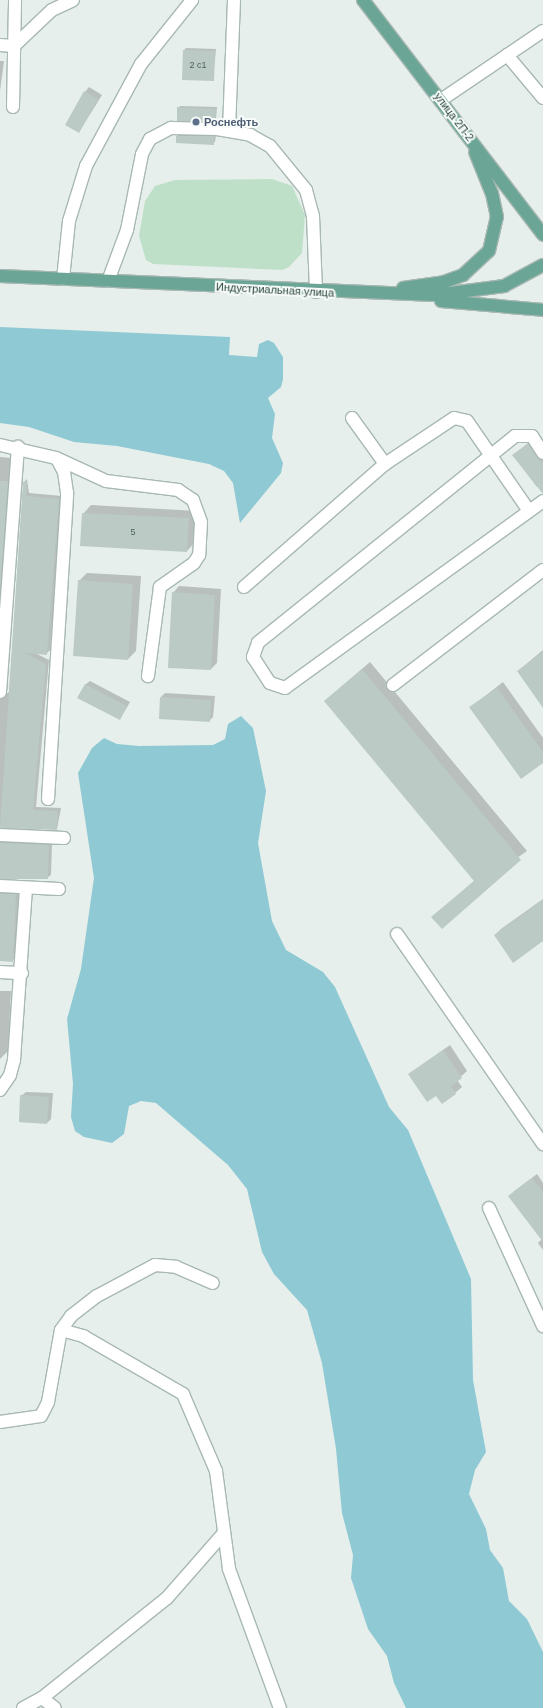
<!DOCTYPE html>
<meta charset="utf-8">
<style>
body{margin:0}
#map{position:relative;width:543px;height:1708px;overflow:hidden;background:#e6efeb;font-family:Helvetica,sans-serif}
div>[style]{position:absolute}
.green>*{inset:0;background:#bfe0c8}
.water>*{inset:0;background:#8ec9d4}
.shadow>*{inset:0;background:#0003}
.building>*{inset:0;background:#bbcac4}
.roads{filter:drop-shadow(1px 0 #a8b8b2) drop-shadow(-1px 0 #a8b8b2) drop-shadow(0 1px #a8b8b2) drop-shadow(0 -1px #a8b8b2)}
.minor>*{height:12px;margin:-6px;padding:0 6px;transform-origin:6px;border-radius:6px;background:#fff}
.major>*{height:12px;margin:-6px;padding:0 6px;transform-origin:6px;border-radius:6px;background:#6aa596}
.dots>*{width:11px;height:11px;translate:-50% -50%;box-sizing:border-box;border:2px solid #f7fbf9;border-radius:50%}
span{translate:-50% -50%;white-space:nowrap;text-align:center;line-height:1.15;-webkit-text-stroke:4px #f7fbf9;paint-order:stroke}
.number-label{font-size:9px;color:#4a645c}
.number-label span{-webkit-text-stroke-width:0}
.street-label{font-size:11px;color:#24423a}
.service-label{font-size:11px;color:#4e5e75;font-weight:700}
.left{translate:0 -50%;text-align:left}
</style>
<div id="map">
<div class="green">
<div style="clip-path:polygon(272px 179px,292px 186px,305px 215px,302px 253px,289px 267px,282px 270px,153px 264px,146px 260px,139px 236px,145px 201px,155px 186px,175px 180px)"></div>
</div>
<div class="water">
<div style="clip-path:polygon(0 327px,230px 337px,229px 355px,257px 357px,259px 344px,268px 340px,274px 343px,283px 357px,283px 379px,281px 387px,268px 398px,275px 414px,272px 438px,283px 463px,281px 473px,240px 523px,233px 483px,224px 471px,209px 464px,117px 446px,74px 442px,29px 427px,0 423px)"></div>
<div style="clip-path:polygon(241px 716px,253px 728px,266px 791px,258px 843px,272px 921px,286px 950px,323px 972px,335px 987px,389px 1107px,408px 1130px,471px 1279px,473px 1380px,486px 1452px,475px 1470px,469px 1494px,486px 1529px,490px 1550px,503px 1568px,509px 1601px,527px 1619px,543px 1652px,543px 1708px,406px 1708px,394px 1683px,387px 1656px,368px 1629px,351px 1578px,353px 1555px,342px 1513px,336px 1449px,322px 1363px,307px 1310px,274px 1274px,262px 1252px,247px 1189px,228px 1165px,156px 1103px,141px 1101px,129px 1106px,124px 1134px,112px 1143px,84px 1137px,75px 1131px,71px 1117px,73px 1084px,67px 1019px,81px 969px,94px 878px,78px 773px,92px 748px,104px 738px,117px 744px,139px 746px,213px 745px,225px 739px,228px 724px)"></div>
</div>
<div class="shadow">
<div style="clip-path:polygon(186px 48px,216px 49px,213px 80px,184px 50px)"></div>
<div style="clip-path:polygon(0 61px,4px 61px,0 91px)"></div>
<div style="clip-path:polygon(89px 87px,102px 95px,79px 132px,85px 92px)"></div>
<div style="clip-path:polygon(180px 106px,217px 107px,216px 119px,178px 108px)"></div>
<div style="clip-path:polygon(179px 134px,216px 135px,215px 142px,177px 136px)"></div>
<div style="clip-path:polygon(532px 440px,543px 455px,543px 482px,537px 487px,513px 455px)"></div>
<div style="clip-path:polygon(0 457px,12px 458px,0 627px)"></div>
<div style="clip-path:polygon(27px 479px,29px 493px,62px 496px,50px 650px,46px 654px,35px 653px,49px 660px,36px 807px,61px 808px,57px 829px,0 827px,0 693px,3px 697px,9px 692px,24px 482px)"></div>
<div style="clip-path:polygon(91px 505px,197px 511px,195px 542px,187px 551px,83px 514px)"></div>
<div style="clip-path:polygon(87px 573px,141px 576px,136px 651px,128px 659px,79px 581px)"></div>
<div style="clip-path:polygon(179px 586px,221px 589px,217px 663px,211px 669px,173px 593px)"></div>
<div style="clip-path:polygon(543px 650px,543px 695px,518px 671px)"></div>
<div style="clip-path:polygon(370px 662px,527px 851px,433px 917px,475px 880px,325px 701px)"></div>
<div style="clip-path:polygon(90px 681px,130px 702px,120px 719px,85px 685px)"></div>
<div style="clip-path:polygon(503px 682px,543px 738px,543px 762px,471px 707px)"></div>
<div style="clip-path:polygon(165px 693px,215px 696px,213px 717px,209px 721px,161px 697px)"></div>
<div style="clip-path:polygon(0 836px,52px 842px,51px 875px,47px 878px,0 878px)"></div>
<div style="clip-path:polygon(0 889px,19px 891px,16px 957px,12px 961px,0 960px)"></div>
<div style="clip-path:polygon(543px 899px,543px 940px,495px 935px,501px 929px)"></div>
<div style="clip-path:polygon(0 991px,11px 991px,8px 1051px,0 1059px)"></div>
<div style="clip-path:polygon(450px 1045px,467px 1071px,457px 1080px,462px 1087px,455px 1093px,409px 1074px)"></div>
<div style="clip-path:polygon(26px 1092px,53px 1093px,51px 1119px,47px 1123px,20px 1122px,21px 1096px)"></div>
<div style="clip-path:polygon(537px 1174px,543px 1183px,543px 1209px,513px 1192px)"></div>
<div style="clip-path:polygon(543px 1238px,543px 1250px,538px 1243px)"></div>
</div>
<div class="building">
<div style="clip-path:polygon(183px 50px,215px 51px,214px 81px,182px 80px)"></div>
<div style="clip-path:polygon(84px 91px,98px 99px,79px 133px,65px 125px)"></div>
<div style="clip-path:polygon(177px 107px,216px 109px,215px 121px,177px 121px)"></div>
<div style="clip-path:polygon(176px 136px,214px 136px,214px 145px,176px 143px)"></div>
<div style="clip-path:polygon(528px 444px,543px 464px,543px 494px,512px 455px)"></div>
<div style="clip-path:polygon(0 481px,8px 481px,0 590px)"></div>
<div style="clip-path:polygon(23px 482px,27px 482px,26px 496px,59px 499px,47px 655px,26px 653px,46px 664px,33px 810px,58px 811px,57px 830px,0 828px)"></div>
<div style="clip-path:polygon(82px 513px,189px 518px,187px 552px,80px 546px)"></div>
<div style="clip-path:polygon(78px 580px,133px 584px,128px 660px,73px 656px)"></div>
<div style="clip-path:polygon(172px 592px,215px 595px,211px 670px,168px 668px)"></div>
<div style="clip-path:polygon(543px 652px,543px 708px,517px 671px)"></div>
<div style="clip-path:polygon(362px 669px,521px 860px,442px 929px,431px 917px,474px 881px,324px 701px)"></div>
<div style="clip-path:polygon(85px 684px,127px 706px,120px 720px,77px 698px)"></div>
<div style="clip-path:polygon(497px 688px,543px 752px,543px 763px,521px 779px,469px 707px)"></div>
<div style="clip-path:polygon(160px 697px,211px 700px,210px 722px,159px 719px)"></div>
<div style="clip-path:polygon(0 843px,49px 845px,48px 879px,0 879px)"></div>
<div style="clip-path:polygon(0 894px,16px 894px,13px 962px,0 961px)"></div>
<div style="clip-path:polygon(543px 900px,543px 941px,513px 963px,494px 935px)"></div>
<div style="clip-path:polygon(443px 1050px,462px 1078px,451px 1086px,456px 1094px,442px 1104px,436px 1096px,427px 1102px,408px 1074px)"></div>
<div style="clip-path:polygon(20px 1095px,49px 1097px,47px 1124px,19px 1122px)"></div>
<div style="clip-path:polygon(532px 1178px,543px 1192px,543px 1242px,508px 1196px)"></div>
</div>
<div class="roads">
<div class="minor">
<div style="left:0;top:45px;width:14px;rotate:4deg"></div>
<div style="left:14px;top:46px;width:52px;rotate:-43.5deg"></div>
<div style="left:52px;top:10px;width:23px;rotate:-25deg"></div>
<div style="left:507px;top:55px;width:56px;rotate:50.1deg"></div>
<div style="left:441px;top:100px;width:123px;rotate:-34.1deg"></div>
<div style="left:13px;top:107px;width:107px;rotate:-88.9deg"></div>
<div style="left:229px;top:130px;width:130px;rotate:-87.8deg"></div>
<div style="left:63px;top:279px;width:58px;rotate:-84.1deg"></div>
<div style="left:69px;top:221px;width:58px;rotate:-72.8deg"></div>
<div style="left:86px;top:166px;width:116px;rotate:-61.7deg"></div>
<div style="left:141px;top:64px;width:82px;rotate:-51.4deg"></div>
<div style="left:108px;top:281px;width:54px;rotate:-69.6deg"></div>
<div style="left:127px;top:230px;width:77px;rotate:-78.8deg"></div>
<div style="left:142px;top:154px;width:17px;rotate:-62deg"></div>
<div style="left:150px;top:139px;width:24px;rotate:-28deg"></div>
<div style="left:171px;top:128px;width:46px;rotate:1.2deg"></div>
<div style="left:217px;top:129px;width:34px;rotate:10deg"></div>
<div style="left:250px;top:135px;width:23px;rotate:29deg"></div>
<div style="left:270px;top:146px;width:57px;rotate:50.7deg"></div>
<div style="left:306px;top:190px;width:27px;rotate:75deg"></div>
<div style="left:313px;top:216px;width:76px;rotate:87.7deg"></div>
<div style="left:352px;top:418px;width:57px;rotate:54.3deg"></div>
<div style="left:0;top:445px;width:57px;rotate:13.1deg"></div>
<div style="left:56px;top:458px;width:55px;rotate:24.7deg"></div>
<div style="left:106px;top:481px;width:73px;rotate:7.1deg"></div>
<div style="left:178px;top:490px;width:18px;rotate:34deg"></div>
<div style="left:193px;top:500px;width:23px;rotate:70deg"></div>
<div style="left:201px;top:522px;width:33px;rotate:93deg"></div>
<div style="left:199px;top:555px;width:9px;rotate:122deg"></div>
<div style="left:194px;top:563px;width:42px;rotate:144.8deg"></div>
<div style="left:160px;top:587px;width:90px;rotate:97.7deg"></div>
<div style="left:543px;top:453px;width:20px;rotate:-123deg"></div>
<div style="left:532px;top:436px;width:17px;rotate:180deg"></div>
<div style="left:515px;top:436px;width:330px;rotate:141.2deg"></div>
<div style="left:258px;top:643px;width:15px;rotate:110deg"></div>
<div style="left:253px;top:657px;width:31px;rotate:57deg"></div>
<div style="left:270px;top:683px;width:16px;rotate:18deg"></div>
<div style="left:285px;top:688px;width:319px;rotate:-35.9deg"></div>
<div style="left:244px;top:587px;width:187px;rotate:-41.1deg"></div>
<div style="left:385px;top:464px;width:83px;rotate:-33.7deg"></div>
<div style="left:454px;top:418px;width:13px;rotate:13deg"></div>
<div style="left:467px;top:421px;width:109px;rotate:55.4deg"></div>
<div style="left:393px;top:685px;width:189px;rotate:-37.5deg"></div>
<div style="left:0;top:692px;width:246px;rotate:-85.8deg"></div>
<div style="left:48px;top:799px;width:307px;rotate:-86.4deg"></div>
<div style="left:67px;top:493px;width:21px;rotate:-98deg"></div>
<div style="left:64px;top:472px;width:15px;rotate:-118deg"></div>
<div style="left:0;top:835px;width:64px;rotate:2.7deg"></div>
<div style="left:0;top:886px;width:59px;rotate:2.9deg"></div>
<div style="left:397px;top:934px;width:256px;rotate:55.2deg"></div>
<div style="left:0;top:972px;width:22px;rotate:3deg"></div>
<div style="left:0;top:1090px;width:18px;rotate:-56deg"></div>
<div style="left:10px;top:1075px;width:16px;rotate:-75deg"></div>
<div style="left:14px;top:1060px;width:172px;rotate:-86deg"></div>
<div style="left:489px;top:1208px;width:130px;rotate:65.4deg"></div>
<div style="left:61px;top:1330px;width:17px;rotate:-54deg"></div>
<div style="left:71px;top:1316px;width:33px;rotate:-38deg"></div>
<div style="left:97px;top:1296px;width:66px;rotate:-28.1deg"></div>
<div style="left:155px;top:1265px;width:21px;rotate:5deg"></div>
<div style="left:176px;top:1267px;width:40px;rotate:23.4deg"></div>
<div style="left:0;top:1422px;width:41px;rotate:-8.3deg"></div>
<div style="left:41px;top:1416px;width:16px;rotate:-63deg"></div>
<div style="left:48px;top:1402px;width:73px;rotate:-79.8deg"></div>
<div style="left:61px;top:1330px;width:23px;rotate:15deg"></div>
<div style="left:83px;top:1336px;width:116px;rotate:30.1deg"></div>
<div style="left:183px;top:1394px;width:84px;rotate:66.8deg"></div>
<div style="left:216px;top:1471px;width:99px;rotate:82.4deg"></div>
<div style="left:229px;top:1569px;width:148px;rotate:69.9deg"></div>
<div style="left:42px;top:1698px;width:16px;rotate:38deg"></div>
<div style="left:23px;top:1708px;width:21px;rotate:-28deg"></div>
<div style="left:42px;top:1698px;width:160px;rotate:-38.7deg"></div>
<div style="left:167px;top:1598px;width:86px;rotate:-48.8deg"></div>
</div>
<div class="major">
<div style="left:363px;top:0;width:296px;rotate:52.5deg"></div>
<div style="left:0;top:276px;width:435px;rotate:2.5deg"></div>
<div style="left:435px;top:295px;width:70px;rotate:-7.4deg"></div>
<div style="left:504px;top:286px;width:44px;rotate:-28.3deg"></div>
<div style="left:403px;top:288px;width:41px;rotate:-8.3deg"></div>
<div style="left:444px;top:282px;width:20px;rotate:-20deg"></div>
<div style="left:463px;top:275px;width:35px;rotate:-43deg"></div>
<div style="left:489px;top:251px;width:35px;rotate:-77deg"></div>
<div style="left:497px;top:217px;width:24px;rotate:-102deg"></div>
<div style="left:492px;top:194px;width:45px;rotate:-112deg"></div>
<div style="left:441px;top:301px;width:102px;rotate:5deg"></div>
</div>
</div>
<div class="dots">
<div style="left:196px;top:122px;background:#5c6f8a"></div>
</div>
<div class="number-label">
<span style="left:198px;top:65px">2 с1</span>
<span style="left:133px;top:532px">5</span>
</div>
<div class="street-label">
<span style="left:454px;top:117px;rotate:53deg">улица 2П-2</span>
<span style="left:275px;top:290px;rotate:3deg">Индустриальная улица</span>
</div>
<div class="service-label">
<span class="left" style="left:204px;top:122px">Роснефть</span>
</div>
</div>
